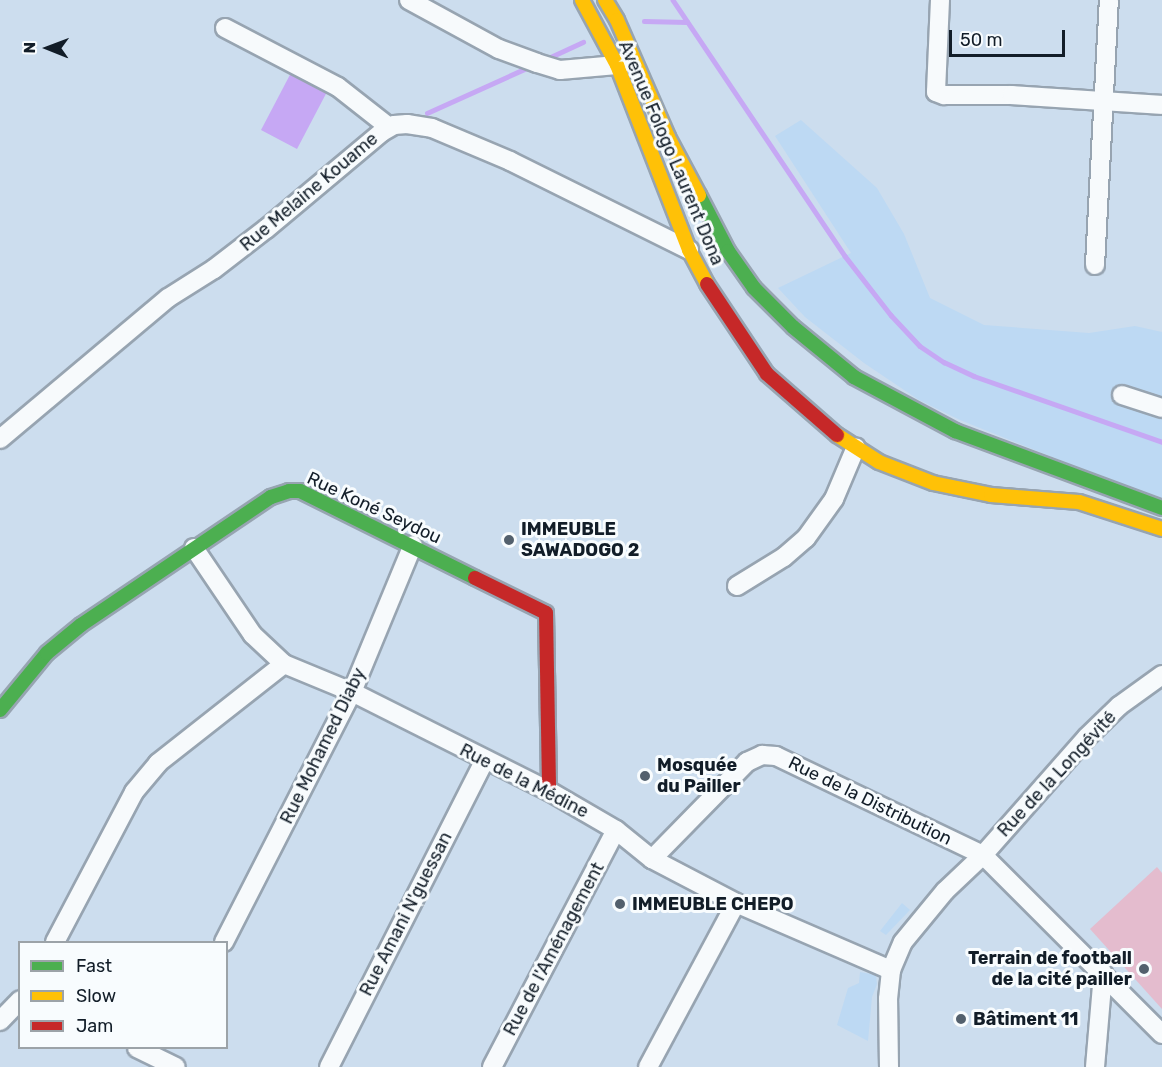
<!DOCTYPE html>
<meta charset="utf-8">
<style>
body{margin:0}
#map{position:relative;width:1162px;height:1067px;overflow:hidden;background:#cde;font-family:Rubik,sans-serif}
div>[style]{position:absolute}
.built>*{inset:0;background:#bdd9f3}
.green>*{inset:0;background:#e4bcce}
.water>*{inset:0;background:#c6a8f4}
.stream>*{height:4.5px;margin:-2.25px;padding:0 2.25px;transform-origin:2.25px;border-radius:2.25px;background:#c6a8f4}
.roads{filter:drop-shadow(2px 0 #97a4b1) drop-shadow(-2px 0 #97a4b1) drop-shadow(0 2px #97a4b1) drop-shadow(0 -2px #97a4b1)}
.street>*{height:18px;margin:-9px;padding:0 9px;transform-origin:9px;border-radius:9px;background:#f7fafc}
.fast>*{height:14px;margin:-7px;padding:0 7px;transform-origin:7px;border-radius:7px;background:#4caf50}
.slow>*{height:14px;margin:-7px;padding:0 7px;transform-origin:7px;border-radius:7px;background:#ffc107}
.jam>*{height:14px;margin:-7px;padding:0 7px;transform-origin:7px;border-radius:7px;background:#c62828}
.dots>*{width:16px;height:16px;translate:-50% -50%;box-sizing:border-box;border:3px solid #f8fcfe;border-radius:50%}
span{translate:-50% -50%;white-space:nowrap;text-align:center;line-height:1.15;-webkit-text-stroke:6px #f8fcfe;paint-order:stroke}
.street-label{font-size:18px;color:#121d28}
.poi-label{font-size:18px;color:#121d28;font-weight:700}
.left{translate:0 -50%;text-align:left}
.right{translate:-100% -50%;text-align:right}
.legend{position:absolute;left:18px;top:941px;width:210px;height:108px;box-sizing:border-box;background:#f8fcfe;border:2px solid #9ca3a8;margin:0;padding:8px 10px;list-style:none;font-size:18px;color:#121d28}
.legend li{display:flex;align-items:center;gap:12px;height:30px}
.legend b{width:30px;border:2px solid #9ca3a8}
.north{position:absolute;left:18px;top:18px;width:60px;height:60px;-webkit-text-stroke:4px #f8fcfe;paint-order:stroke;rotate:271deg;font-size:16px;font-weight:700;line-height:24px;text-align:center;color:#121d28}
.north::after{content:'';display:block;margin:auto;width:21px;height:27px;background:#121d28;clip-path:polygon(50% 0,100% 100%,50% 72%,0 100%)}
.scale{position:absolute;left:949px;top:30px;width:116px;height:27px;box-sizing:border-box;border:3px solid #121d28;border-top:0;padding-left:8px;font-size:18px;line-height:21px;white-space:nowrap;color:#121d28;-webkit-text-stroke:4px #f8fcfe;paint-order:stroke}
</style>
<div id="map">
<div class="built">
<div style="clip-path:polygon(801px 120px,877px 188px,904px 234px,930px 298px,984px 325px,1089px 333px,1135px 326px,1162px 332px,1162px 501px,960px 420px,919px 400px,864px 363px,805px 317px,778px 288px,851px 253px,775px 136px)"></div>
<div style="clip-path:polygon(902px 903px,910px 910px,886px 935px,880px 931px)"></div>
<div style="clip-path:polygon(860px 972px,876px 975px,877px 984px,872px 997px,868px 1041px,837px 1025px,848px 988px,859px 983px)"></div>
</div>
<div class="green">
<div style="clip-path:polygon(1157px 867px,1162px 873px,1162px 1009px,1090px 929px)"></div>
</div>
<div class="water">
<div style="clip-path:polygon(293px 69px,329px 88px,297px 149px,261px 130px)"></div>
</div>
<div class="stream">
<div style="left:673px;top:0;width:308px;rotate:56.1deg"></div>
<div style="left:845px;top:256px;width:75px;rotate:52.1deg"></div>
<div style="left:891px;top:315px;width:42px;rotate:46.9deg"></div>
<div style="left:920px;top:346px;width:29px;rotate:34deg"></div>
<div style="left:944px;top:362px;width:33px;rotate:25deg"></div>
<div style="left:974px;top:376px;width:199px;rotate:19.3deg"></div>
<div style="left:644px;top:21px;width:43px;rotate:1.3deg"></div>
<div style="left:544px;top:60px;width:43px;rotate:-24.8deg"></div>
<div style="left:427px;top:113px;width:114px;rotate:-24.3deg"></div>
</div>
<div class="roads">
<div class="street">
<div style="left:409px;top:0;width:102px;rotate:28.6deg"></div>
<div style="left:499px;top:49px;width:40px;rotate:20.2deg"></div>
<div style="left:537px;top:63px;width:24px;rotate:17deg"></div>
<div style="left:560px;top:70px;width:57px;rotate:-5deg"></div>
<div style="left:617px;top:65px;width:11px;rotate:-22deg"></div>
<div style="left:940px;top:0;width:92px;rotate:92.5deg"></div>
<div style="left:936px;top:92px;width:9px;rotate:21deg"></div>
<div style="left:944px;top:95px;width:68px"></div>
<div style="left:1012px;top:95px;width:150px;rotate:3.8deg"></div>
<div style="left:225px;top:28px;width:127px;rotate:27.6deg"></div>
<div style="left:338px;top:87px;width:65px;rotate:38.1deg"></div>
<div style="left:1095px;top:265px;width:265px;rotate:-87deg"></div>
<div style="left:1122px;top:395px;width:42px;rotate:18deg"></div>
<div style="left:0;top:439px;width:219px;rotate:-40deg"></div>
<div style="left:168px;top:298px;width:54px;rotate:-32.2deg"></div>
<div style="left:214px;top:269px;width:66px;rotate:-37.6deg"></div>
<div style="left:266px;top:229px;width:151px;rotate:-39.9deg"></div>
<div style="left:382px;top:132px;width:14px;rotate:-30deg"></div>
<div style="left:394px;top:125px;width:13px;rotate:-4deg"></div>
<div style="left:407px;top:124px;width:25px;rotate:9deg"></div>
<div style="left:432px;top:128px;width:85px;rotate:22.9deg"></div>
<div style="left:510px;top:161px;width:200px;rotate:26.4deg"></div>
<div style="left:194px;top:548px;width:105px;rotate:55.9deg"></div>
<div style="left:253px;top:635px;width:42px;rotate:43.1deg"></div>
<div style="left:284px;top:664px;width:74px;rotate:22.4deg"></div>
<div style="left:352px;top:692px;width:220px;rotate:26.7deg"></div>
<div style="left:549px;top:791px;width:78px;rotate:30.2deg"></div>
<div style="left:616px;top:830px;width:46px;rotate:38.9deg"></div>
<div style="left:652px;top:859px;width:95px;rotate:27.6deg"></div>
<div style="left:736px;top:903px;width:169px;rotate:23.4deg"></div>
<div style="left:737px;top:586px;width:55px;rotate:-31.7deg"></div>
<div style="left:784px;top:557px;width:29px;rotate:-41deg"></div>
<div style="left:806px;top:538px;width:48px;rotate:-54.3deg"></div>
<div style="left:834px;top:499px;width:56px;rotate:-67.1deg"></div>
<div style="left:652px;top:859px;width:136px;rotate:-45.6deg"></div>
<div style="left:747px;top:762px;width:17px;rotate:-25deg"></div>
<div style="left:762px;top:755px;width:14px;rotate:4deg"></div>
<div style="left:776px;top:756px;width:229px;rotate:25.6deg"></div>
<div style="left:983px;top:855px;width:253px;rotate:45deg"></div>
<div style="left:55px;top:942px;width:170px;rotate:-62.2deg"></div>
<div style="left:134px;top:792px;width:38px;rotate:-50deg"></div>
<div style="left:158px;top:763px;width:160px;rotate:-38.2deg"></div>
<div style="left:224px;top:942px;width:281px;rotate:-62.9deg"></div>
<div style="left:352px;top:692px;width:159px;rotate:-67.5deg"></div>
<div style="left:0;top:1021px;width:29px;rotate:-46deg"></div>
<div style="left:137px;top:1048px;width:43px;rotate:26deg"></div>
<div style="left:329px;top:1067px;width:343px;rotate:-63.1deg"></div>
<div style="left:492px;top:1067px;width:267px;rotate:-62.4deg"></div>
<div style="left:648px;top:1067px;width:186px;rotate:-61.8deg"></div>
<div style="left:889px;top:1067px;width:68px;rotate:-90.8deg"></div>
<div style="left:888px;top:999px;width:29px;rotate:-84deg"></div>
<div style="left:891px;top:970px;width:30px;rotate:-67deg"></div>
<div style="left:903px;top:942px;width:66px;rotate:-50.5deg"></div>
<div style="left:945px;top:891px;width:52px;rotate:-43.5deg"></div>
<div style="left:983px;top:855px;width:157px;rotate:-48.6deg"></div>
<div style="left:1087px;top:737px;width:45px;rotate:-44.1deg"></div>
<div style="left:1119px;top:706px;width:53px;rotate:-35.8deg"></div>
<div style="left:1095px;top:1067px;width:94px;rotate:-85.1deg"></div>
</div>
<div class="fast">
<div style="left:699px;top:195px;width:63px;rotate:62.6deg"></div>
<div style="left:728px;top:251px;width:45px;rotate:54.9deg"></div>
<div style="left:754px;top:288px;width:55px;rotate:45deg"></div>
<div style="left:793px;top:327px;width:79px;rotate:39.3deg"></div>
<div style="left:854px;top:377px;width:115px;rotate:28.1deg"></div>
<div style="left:955px;top:431px;width:221px;rotate:20.4deg"></div>
<div style="left:0;top:710px;width:74px;rotate:-50.5deg"></div>
<div style="left:47px;top:653px;width:44px;rotate:-39.5deg"></div>
<div style="left:81px;top:625px;width:229px;rotate:-34deg"></div>
<div style="left:271px;top:497px;width:19px;rotate:-18deg"></div>
<div style="left:289px;top:491px;width:11px"></div>
<div style="left:300px;top:491px;width:195px;rotate:26.4deg"></div>
</div>
<div class="slow">
<div style="left:582px;top:0;width:74px;rotate:61.7deg"></div>
<div style="left:617px;top:65px;width:199px;rotate:68.7deg"></div>
<div style="left:689px;top:250px;width:38px;rotate:62deg"></div>
<div style="left:605px;top:0;width:23px;rotate:59deg"></div>
<div style="left:617px;top:20px;width:128px;rotate:66.4deg"></div>
<div style="left:668px;top:137px;width:66px;rotate:61.9deg"></div>
<div style="left:837px;top:435px;width:50px;rotate:32.7deg"></div>
<div style="left:879px;top:462px;width:58px;rotate:21.3deg"></div>
<div style="left:933px;top:483px;width:59px;rotate:11.7deg"></div>
<div style="left:991px;top:495px;width:88px;rotate:4.5deg"></div>
<div style="left:1079px;top:502px;width:87px;rotate:18deg"></div>
</div>
<div class="jam">
<div style="left:707px;top:284px;width:108px;rotate:56.3deg"></div>
<div style="left:767px;top:374px;width:93px;rotate:41.1deg"></div>
<div style="left:475px;top:578px;width:79px;rotate:26.2deg"></div>
<div style="left:546px;top:613px;width:178px;rotate:89deg"></div>
</div>
</div>
<div class="dots">
<div style="left:509px;top:540px;background:#53606d"></div>
<div style="left:645px;top:776px;background:#53606d"></div>
<div style="left:620px;top:904px;background:#53606d"></div>
<div style="left:1144px;top:969px;background:#53606d"></div>
<div style="left:961px;top:1019px;background:#53606d"></div>
</div>
<div class="street-label">
<span style="left:671px;top:153px;rotate:67deg">Avenue Fologo Laurent Dona</span>
<span style="left:309px;top:192px;rotate:-40deg">Rue Melaine Kouame</span>
<span style="left:374px;top:508px;rotate:25deg">Rue Koné Seydou</span>
<span style="left:323px;top:746px;rotate:-64deg">Rue Mohamed Diaby</span>
<span style="left:1057px;top:774px;rotate:-47deg">Rue de la Longévité</span>
<span style="left:524px;top:781px;rotate:27deg">Rue de la Médine</span>
<span style="left:870px;top:801px;rotate:26deg">Rue de la Distribution</span>
<span style="left:406px;top:914px;rotate:-63deg">Rue Amani N'guessan</span>
<span style="left:554px;top:949px;rotate:-62deg">Rue de l'Aménagement</span>
</div>
<div class="poi-label">
<span class="left" style="left:521px;top:540px">IMMEUBLE<br>SAWADOGO 2</span>
<span class="left" style="left:657px;top:776px">Mosquée<br>du Pailler</span>
<span class="left" style="left:632px;top:904px">IMMEUBLE CHEPO</span>
<span class="right" style="left:1132px;top:969px">Terrain de football<br>de la cité pailler</span>
<span class="left" style="left:973px;top:1019px">Bâtiment 11</span>
</div>
<ul class="legend">
<li><b style="height:8px;background:#4caf50"></b>Fast</li>
<li><b style="height:8px;background:#ffc107"></b>Slow</li>
<li><b style="height:8px;background:#c62828"></b>Jam</li>
</ul>
<div class="north">N</div>
<div class="scale">50 m</div>
</div>
